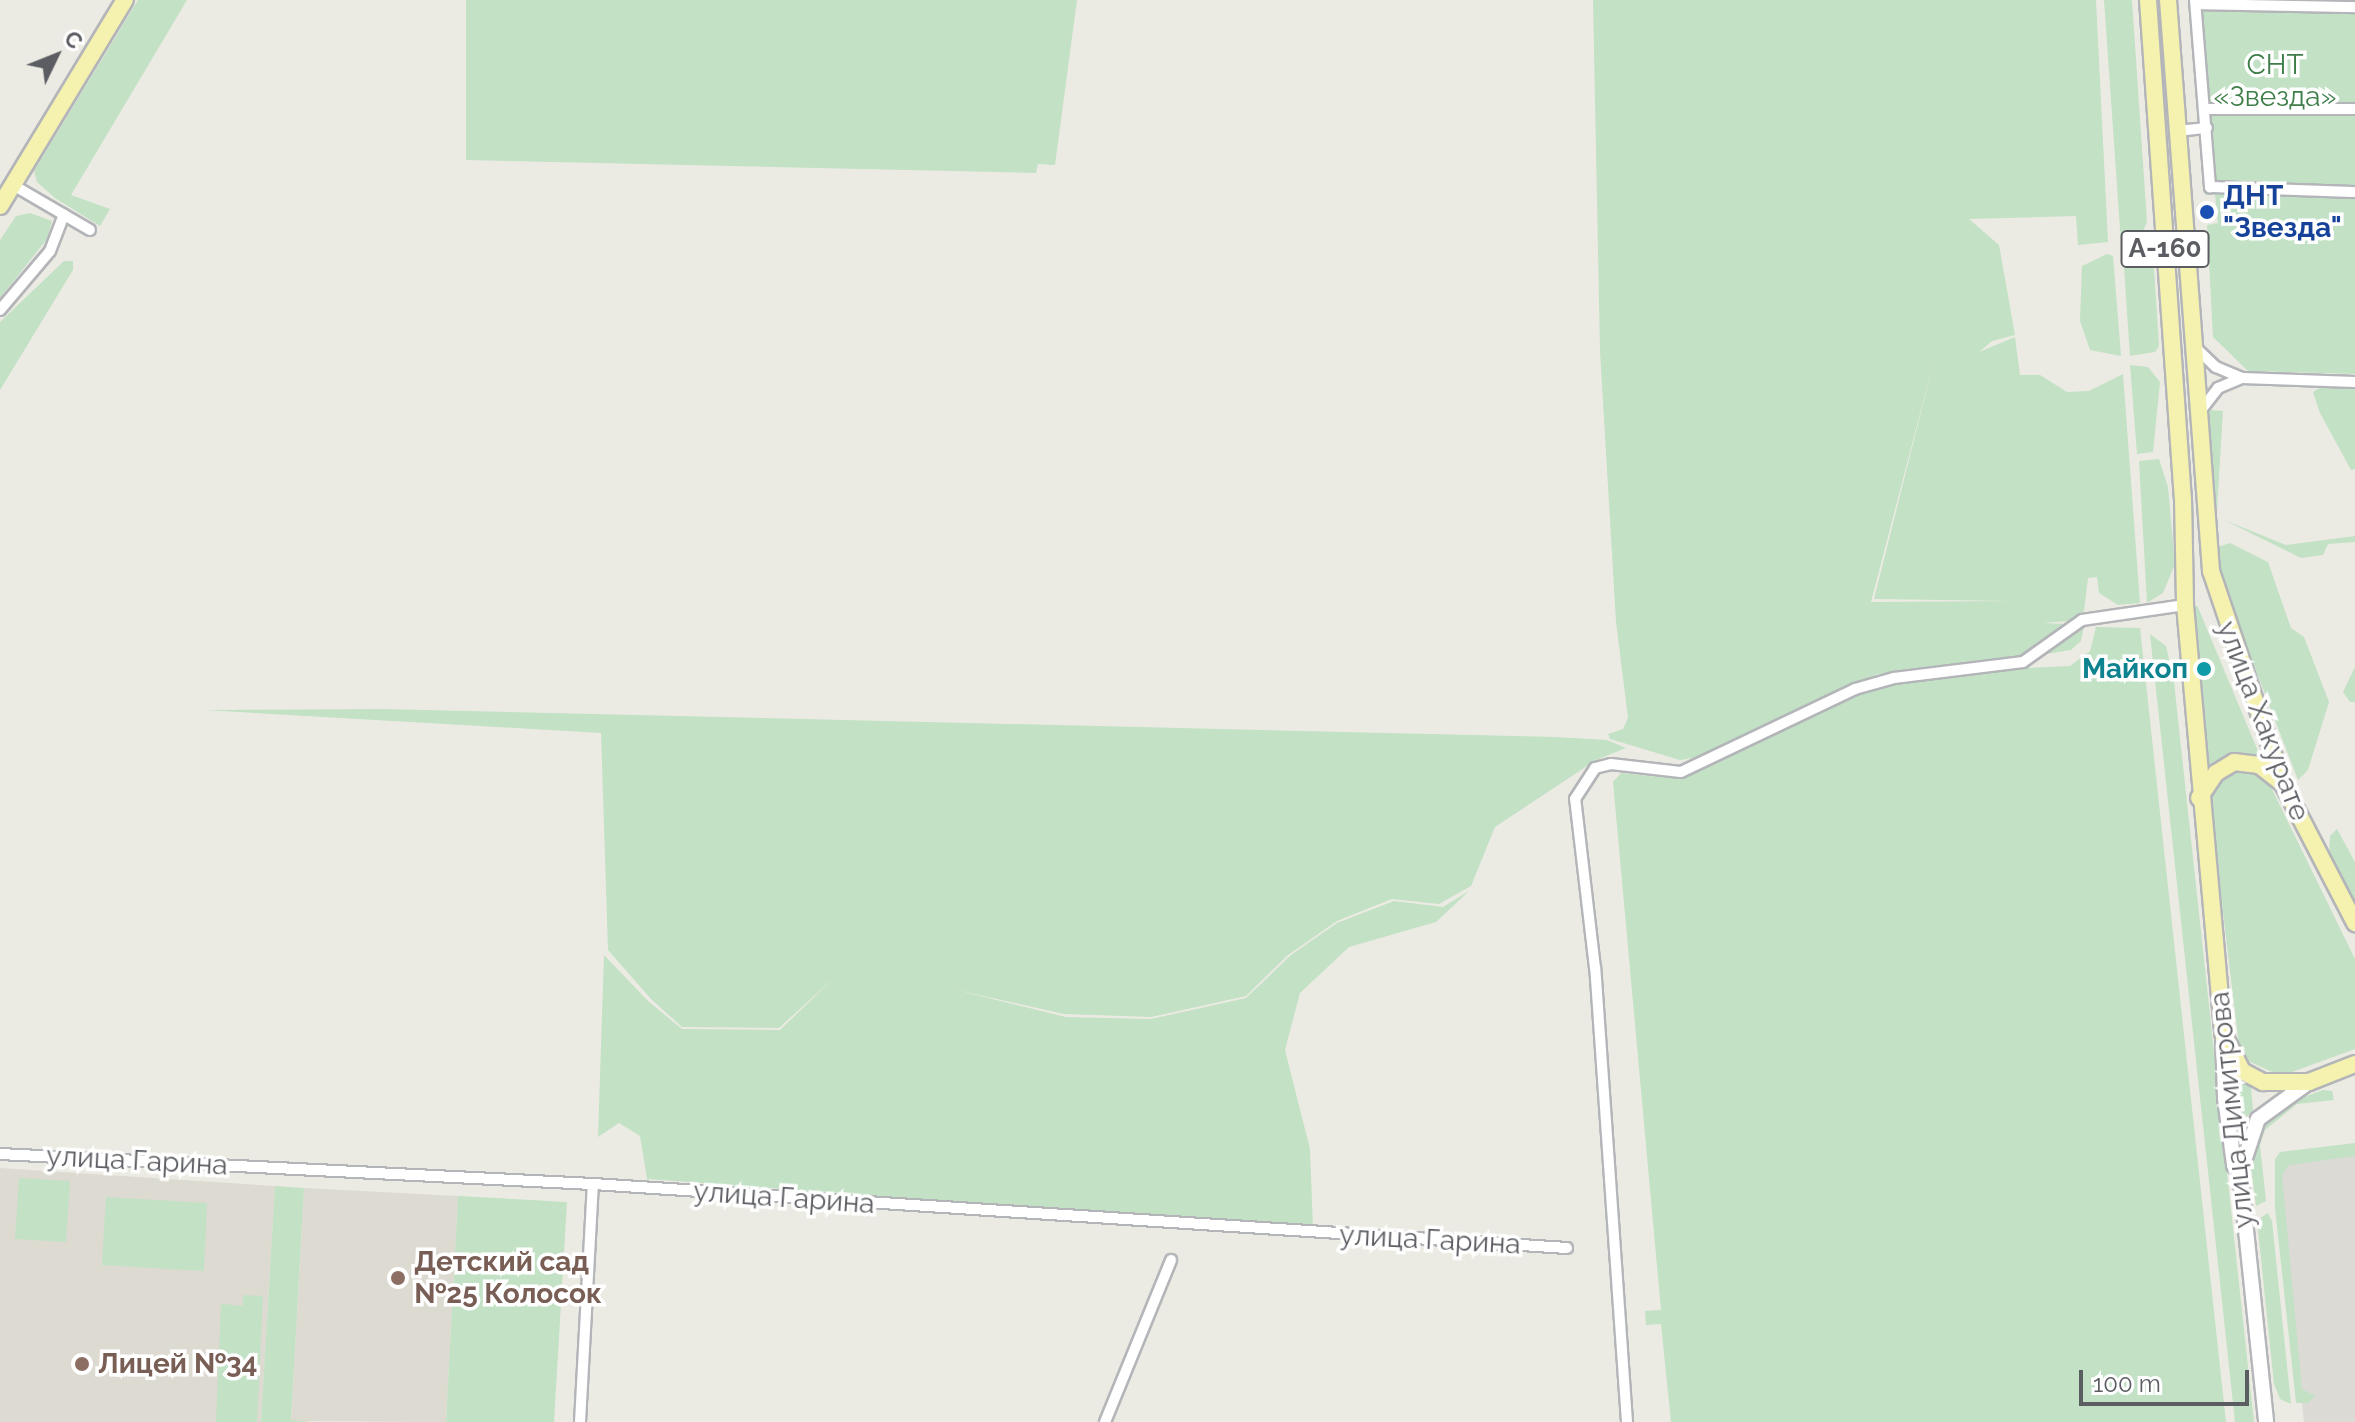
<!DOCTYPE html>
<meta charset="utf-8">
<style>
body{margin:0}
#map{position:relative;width:2355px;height:1422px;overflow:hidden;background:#ecebe3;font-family:Raleway,sans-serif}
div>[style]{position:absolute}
.industrial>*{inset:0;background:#dbdad5}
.education>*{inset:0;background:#dcdad1}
.green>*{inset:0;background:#c2e1c5}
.roads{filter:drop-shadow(2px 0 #b3b5b9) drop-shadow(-2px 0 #b3b5b9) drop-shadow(0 2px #b3b5b9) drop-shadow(0 -2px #b3b5b9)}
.minor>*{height:10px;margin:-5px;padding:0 5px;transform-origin:5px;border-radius:5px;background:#fff}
.secondary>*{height:14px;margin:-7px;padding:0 7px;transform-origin:7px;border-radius:7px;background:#fff}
.primary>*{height:16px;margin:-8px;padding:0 8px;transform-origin:8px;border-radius:8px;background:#f5f1af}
.dots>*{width:22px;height:22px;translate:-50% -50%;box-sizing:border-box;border:4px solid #fff;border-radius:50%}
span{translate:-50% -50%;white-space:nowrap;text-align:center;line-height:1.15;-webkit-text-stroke:7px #fff;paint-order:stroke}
.shield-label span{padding:2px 6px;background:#fff;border:2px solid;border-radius:6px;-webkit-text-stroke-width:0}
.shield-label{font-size:26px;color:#5b5d62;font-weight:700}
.park-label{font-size:28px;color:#3e7e48}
.transit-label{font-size:28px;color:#164399;font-weight:700}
.left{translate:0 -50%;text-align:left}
.culture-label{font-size:28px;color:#0d838f;font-weight:700}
.right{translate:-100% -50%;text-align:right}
.street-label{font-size:28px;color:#5b5d62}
.education-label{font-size:28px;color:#785e54;font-weight:700}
.north{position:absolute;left:16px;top:16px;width:80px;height:80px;-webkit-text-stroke:6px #fff;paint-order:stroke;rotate:47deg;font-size:22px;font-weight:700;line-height:32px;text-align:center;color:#5b5d62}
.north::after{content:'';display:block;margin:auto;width:28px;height:36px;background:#5b5d62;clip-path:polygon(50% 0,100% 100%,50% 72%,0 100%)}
.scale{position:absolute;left:2079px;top:1370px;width:170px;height:36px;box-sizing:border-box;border:4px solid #5b5d62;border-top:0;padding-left:10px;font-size:24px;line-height:28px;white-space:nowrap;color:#5b5d62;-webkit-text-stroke:6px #fff;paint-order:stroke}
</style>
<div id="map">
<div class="industrial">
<div style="clip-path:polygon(2355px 1148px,2355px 1422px,2304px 1422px,2276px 1158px)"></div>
</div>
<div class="education">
<div style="clip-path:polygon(0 1168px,275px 1186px,261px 1422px,0 1422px)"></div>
<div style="clip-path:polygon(304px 1188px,458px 1196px,446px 1422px,291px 1421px)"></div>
</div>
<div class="green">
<div style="clip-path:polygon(138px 0,187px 0,71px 195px,110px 209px,100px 226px,55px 198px,37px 182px,34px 171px)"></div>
<div style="clip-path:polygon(466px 0,1077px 0,1055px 165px,1038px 164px,1036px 173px,466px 160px)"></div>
<div style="clip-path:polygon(evenodd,1593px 0,2096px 0,2108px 242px,2078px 245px,2076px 216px,1969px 219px,1999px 245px,2015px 335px,1992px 341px,1979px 352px,2015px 337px,2020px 375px,2040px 375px,2067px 392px,2089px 391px,2123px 374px,2140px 603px,2118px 605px,2099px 593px,2097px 577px,2088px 578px,2084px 611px,2069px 621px,2043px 623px,2067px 624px,2020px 656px,1878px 674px,1705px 756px,1680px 760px,1610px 739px,1608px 734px,1623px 729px,1628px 718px,1616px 622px,1600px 351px,1593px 0,1936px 352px,1874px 599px,2013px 601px,1871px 602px,1936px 352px)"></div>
<div style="clip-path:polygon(2104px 0,2132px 0,2147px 222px,2141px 236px,2121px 243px)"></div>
<div style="clip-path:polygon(2188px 0,2355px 0,2355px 374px,2248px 371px,2213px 337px,2207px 225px,2218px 223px,2215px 195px,2205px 195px)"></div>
<div style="clip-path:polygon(30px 213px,52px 221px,47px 239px,0 298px,0 240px,16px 216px)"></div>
<div style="clip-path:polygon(2141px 250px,2153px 253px,2159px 346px,2155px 352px,2130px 356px,2123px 253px)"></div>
<div style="clip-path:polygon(2107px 254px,2113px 256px,2121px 356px,2090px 350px,2080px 321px,2082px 266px)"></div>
<div style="clip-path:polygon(64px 261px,73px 261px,73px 270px,0 390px,0 322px)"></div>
<div style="clip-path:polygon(2130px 365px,2148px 367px,2160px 382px,2153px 452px,2137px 454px)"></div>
<div style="clip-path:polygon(2323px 386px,2355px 387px,2355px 469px,2351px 470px,2320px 413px,2313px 392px)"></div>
<div style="clip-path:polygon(2209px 410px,2223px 411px,2217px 511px,2206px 467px)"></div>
<div style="clip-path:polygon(2159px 459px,2168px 487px,2175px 564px,2163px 593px,2147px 603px,2139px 461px)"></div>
<div style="clip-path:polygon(2224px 520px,2286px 545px,2355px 536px,2355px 542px,2328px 544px,2323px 555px,2301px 558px)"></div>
<div style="clip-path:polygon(2230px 543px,2268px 562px,2291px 628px,2304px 637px,2329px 702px,2308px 770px,2298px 780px,2216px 566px,2218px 547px)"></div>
<div style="clip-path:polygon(2197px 605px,2260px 756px,2230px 755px,2202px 774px,2193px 613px)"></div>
<div style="clip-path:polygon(2084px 626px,2081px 641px,2071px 650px,2040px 655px)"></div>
<div style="clip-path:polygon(2096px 627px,2140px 628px,2226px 1422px,1671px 1422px,1661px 1324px,1646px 1325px,1645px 1311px,1661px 1310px,1613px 782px,1621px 773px,1670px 778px,1698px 770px,1859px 694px,1897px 683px,1982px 670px,2070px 666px,2090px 651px)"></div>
<div style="clip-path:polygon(2150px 634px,2166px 646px,2174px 682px,2254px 1422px,2235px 1422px)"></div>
<div style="clip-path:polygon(2355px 667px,2355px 702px,2350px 702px,2343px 692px)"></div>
<div style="clip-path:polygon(382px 709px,1557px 737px,1607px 740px,1626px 748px,1596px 760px,1495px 827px,1471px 886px,1439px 904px,1392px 899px,1337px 921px,1288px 955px,1246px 996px,1151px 1017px,1064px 1014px,952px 989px,1066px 1017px,1151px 1019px,1246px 998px,1291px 955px,1337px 923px,1394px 901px,1443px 907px,1469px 891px,1436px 922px,1349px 947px,1300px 993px,1285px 1050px,1310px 1149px,1313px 1228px,647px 1179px,640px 1136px,619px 1123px,598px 1137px,604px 955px,648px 1001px,682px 1029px,780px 1030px,836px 976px,779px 1028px,682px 1027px,651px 999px,608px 950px,601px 733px,204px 710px)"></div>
<div style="clip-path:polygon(2231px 769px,2252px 769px,2269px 783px,2355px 959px,2355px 1049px,2281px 1076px,2246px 1060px,2239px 1046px,2209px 796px)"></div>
<div style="clip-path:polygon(2337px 829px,2355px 862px,2355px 907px,2329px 857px,2330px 836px)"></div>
<div style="clip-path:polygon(2235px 1076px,2251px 1086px,2253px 1110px,2241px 1123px,2234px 1119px,2230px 1081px)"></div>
<div style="clip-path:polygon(2323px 1090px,2332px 1091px,2334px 1100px,2297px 1104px,2265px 1130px,2260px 1145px,2266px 1201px,2256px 1206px,2250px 1160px,2263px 1122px,2293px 1101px)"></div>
<div style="clip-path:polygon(2355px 1143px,2355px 1156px,2289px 1165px,2282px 1175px,2302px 1389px,2315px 1396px,2308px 1403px,2296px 1403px,2275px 1208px,2275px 1159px,2280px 1152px)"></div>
<div style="clip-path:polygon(19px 1178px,70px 1181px,66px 1242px,15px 1239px)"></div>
<div style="clip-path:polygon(275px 1186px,304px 1188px,291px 1420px,312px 1422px,261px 1422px)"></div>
<div style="clip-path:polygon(458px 1196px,567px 1202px,554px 1422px,446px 1422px)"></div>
<div style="clip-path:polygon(106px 1197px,207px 1203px,204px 1271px,102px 1265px)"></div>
<div style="clip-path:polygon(2268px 1213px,2272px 1221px,2291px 1404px,2280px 1399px,2274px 1384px,2257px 1220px)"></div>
<div style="clip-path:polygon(243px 1295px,263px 1296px,257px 1422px,216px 1422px,221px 1304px,243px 1306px)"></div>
</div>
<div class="roads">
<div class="minor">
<div style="left:2195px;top:0;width:188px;rotate:85.4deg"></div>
<div style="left:2210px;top:187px;width:145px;rotate:2deg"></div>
<div style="left:2196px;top:4px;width:159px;rotate:1.1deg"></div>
<div style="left:2206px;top:109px;width:149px"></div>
<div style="left:2177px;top:131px;width:30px;rotate:-6deg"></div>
<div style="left:13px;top:185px;width:89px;rotate:30.3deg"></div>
<div style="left:0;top:310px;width:77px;rotate:-49.7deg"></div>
<div style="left:50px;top:251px;width:39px;rotate:-69deg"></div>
<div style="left:2195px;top:347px;width:29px;rotate:44deg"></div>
<div style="left:2216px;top:367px;width:28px;rotate:23deg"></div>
<div style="left:2242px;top:378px;width:113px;rotate:2deg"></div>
<div style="left:2201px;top:410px;width:28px;rotate:-52deg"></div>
<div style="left:2218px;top:388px;width:26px;rotate:-23deg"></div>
<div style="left:0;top:1154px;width:594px;rotate:2.9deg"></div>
<div style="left:593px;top:1184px;width:976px;rotate:3.76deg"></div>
<div style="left:580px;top:1422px;width:238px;rotate:-86.9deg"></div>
<div style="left:1105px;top:1422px;width:175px;rotate:-67.8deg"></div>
<div style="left:1627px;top:1422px;width:455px;rotate:-94deg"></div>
<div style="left:1595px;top:968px;width:170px;rotate:-96.7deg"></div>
<div style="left:1575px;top:799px;width:37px;rotate:-57deg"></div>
<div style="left:1595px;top:768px;width:16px;rotate:-14deg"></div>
<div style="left:1611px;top:764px;width:70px;rotate:6.5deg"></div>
<div style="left:1681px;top:772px;width:193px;rotate:-25.5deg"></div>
<div style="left:1855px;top:689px;width:41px;rotate:-15.8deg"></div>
<div style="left:1894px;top:678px;width:130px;rotate:-7.1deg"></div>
<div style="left:2023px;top:662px;width:72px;rotate:-35.4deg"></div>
<div style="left:2082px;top:620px;width:104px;rotate:-8.3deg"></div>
</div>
<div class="secondary">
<div style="left:2223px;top:1033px;width:65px;rotate:88.2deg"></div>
<div style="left:2225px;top:1098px;width:68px;rotate:82.3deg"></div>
<div style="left:2234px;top:1165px;width:10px;rotate:53deg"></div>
<div style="left:2240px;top:1173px;width:250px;rotate:84deg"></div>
<div style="left:2240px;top:1173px;width:57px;rotate:-71.6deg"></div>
<div style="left:2258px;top:1119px;width:63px;rotate:-36deg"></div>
</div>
<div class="primary">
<div style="left:2148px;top:0;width:499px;rotate:86deg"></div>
<div style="left:2183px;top:498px;width:107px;rotate:88.9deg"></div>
<div style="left:2185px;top:605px;width:430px;rotate:84.9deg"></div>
<div style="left:2223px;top:1033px;width:42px;rotate:63.4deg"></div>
<div style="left:2242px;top:1071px;width:24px;rotate:28deg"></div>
<div style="left:2263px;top:1082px;width:46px"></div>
<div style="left:2309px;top:1082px;width:49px;rotate:-21.4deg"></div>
<div style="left:2168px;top:0;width:573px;rotate:85.69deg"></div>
<div style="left:2211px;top:571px;width:225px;rotate:71.3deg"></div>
<div style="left:2283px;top:784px;width:157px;rotate:62.6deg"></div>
<div style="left:0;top:206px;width:241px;rotate:-58.8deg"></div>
<div style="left:2199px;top:798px;width:30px;rotate:-56deg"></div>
<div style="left:2216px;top:773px;width:21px;rotate:-31deg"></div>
<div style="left:2234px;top:762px;width:25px;rotate:7deg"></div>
<div style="left:2259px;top:765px;width:29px;rotate:38deg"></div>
</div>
</div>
<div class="dots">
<div style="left:2207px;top:212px;background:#1a4fb4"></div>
<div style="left:2204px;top:669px;background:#0f9aa8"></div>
<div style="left:398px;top:1278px;background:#8d6e63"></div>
<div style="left:82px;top:1364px;background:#8d6e63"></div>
</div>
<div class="shield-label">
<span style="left:2165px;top:249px">А-160</span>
</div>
<div class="park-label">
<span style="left:2275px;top:81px">СНТ<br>«Звезда»</span>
</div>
<div class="transit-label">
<span class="left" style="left:2223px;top:212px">ДНТ<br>"Звезда"</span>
</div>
<div class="culture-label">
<span class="right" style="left:2188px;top:669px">Майкоп</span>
</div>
<div class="street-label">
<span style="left:2263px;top:721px;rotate:69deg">улица Хакурате</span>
<span style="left:2232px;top:1110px;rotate:-96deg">улица Димитрова</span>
<span style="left:137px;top:1161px;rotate:3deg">улица Гарина</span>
<span style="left:784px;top:1198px;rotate:4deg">улица Гарина</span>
<span style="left:1430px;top:1240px;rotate:3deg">улица Гарина</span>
</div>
<div class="education-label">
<span class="left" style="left:414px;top:1278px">Детский сад<br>№25 Колосок</span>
<span class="left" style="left:98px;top:1364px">Лицей №34</span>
</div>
<div class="north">С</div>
<div class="scale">100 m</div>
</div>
